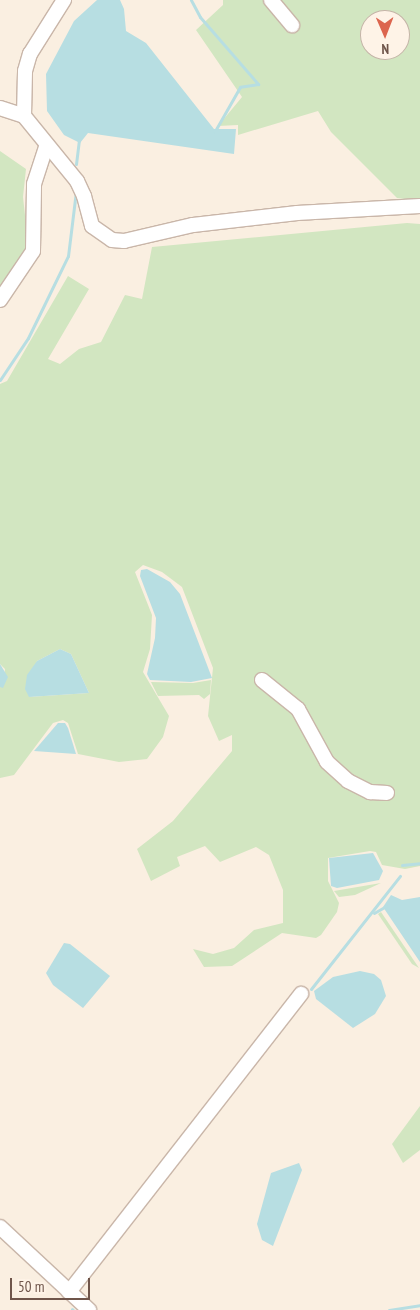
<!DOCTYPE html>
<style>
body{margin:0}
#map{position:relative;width:420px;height:1310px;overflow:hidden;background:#faefe1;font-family:"PT Sans Narrow",sans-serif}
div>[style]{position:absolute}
.green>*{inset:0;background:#d2e6c1}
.water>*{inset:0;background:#b7dee2}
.stream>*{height:3px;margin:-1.5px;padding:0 1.5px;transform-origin:1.5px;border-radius:1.5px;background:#b7dee2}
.roads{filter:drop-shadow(1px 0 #c9b6a9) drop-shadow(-1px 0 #c9b6a9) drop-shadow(0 1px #c9b6a9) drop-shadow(0 -1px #c9b6a9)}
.minor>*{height:14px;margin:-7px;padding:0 7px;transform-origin:7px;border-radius:7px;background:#fff}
span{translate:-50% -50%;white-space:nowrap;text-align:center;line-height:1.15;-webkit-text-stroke:5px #fef3e7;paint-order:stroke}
.north{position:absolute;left:360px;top:10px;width:50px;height:50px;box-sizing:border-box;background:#fef3e7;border:1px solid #c5b4a8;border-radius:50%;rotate:179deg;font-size:14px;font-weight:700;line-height:20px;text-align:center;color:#6f554a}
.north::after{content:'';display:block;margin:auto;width:18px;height:22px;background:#dc654e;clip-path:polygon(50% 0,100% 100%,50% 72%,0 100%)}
.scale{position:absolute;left:10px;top:1278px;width:80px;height:22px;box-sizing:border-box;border:2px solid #6f554a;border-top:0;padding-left:6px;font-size:15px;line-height:18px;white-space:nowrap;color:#6f554a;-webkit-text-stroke:4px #fef3e7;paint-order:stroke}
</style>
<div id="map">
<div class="green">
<div style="clip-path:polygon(evenodd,223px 0,420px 0,420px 201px,397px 198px,331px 132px,318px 111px,238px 135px,238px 125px,218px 126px,242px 97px,196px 30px,223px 5px,223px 0,370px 20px,400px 20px,400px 50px,370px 50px,370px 20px)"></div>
<div style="clip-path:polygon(0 151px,26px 169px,23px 197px,28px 242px,24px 255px,0 291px)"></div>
<div style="clip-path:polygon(evenodd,407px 223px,420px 224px,420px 866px,405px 869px,382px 865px,376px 852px,370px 851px,328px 858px,328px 881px,339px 903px,337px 912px,321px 935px,316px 938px,282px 933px,232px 966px,204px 967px,193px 949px,213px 954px,234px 948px,254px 930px,283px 923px,283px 890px,269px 855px,256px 847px,220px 862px,205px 846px,177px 857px,180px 866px,151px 881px,137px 849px,173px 821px,232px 751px,232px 735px,219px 741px,208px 716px,213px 668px,182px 587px,162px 572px,143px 565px,135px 572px,152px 615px,150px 649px,143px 672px,169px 716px,163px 737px,147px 759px,119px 762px,78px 754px,68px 723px,63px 720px,53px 723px,14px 775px,0 778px,0 687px,3px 687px,5px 669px,0 664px,0 384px,7px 381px,68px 276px,89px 289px,48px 359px,60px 364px,79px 349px,101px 342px,125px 295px,142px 299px,152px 247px,407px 223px,60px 649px,71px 654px,89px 693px,29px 697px,37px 661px,60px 649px)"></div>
<div style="clip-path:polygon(211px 680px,210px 694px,204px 699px,199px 695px,158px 696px,151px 682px,193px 683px)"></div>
<div style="clip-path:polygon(381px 883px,355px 895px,339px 897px,334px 891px)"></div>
<div style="clip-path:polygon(381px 912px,419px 968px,412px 964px,378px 914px)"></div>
<div style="clip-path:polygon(420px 1106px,420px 1150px,403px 1163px,392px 1144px)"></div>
</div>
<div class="water">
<div style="clip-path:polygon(97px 0,120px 0,124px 9px,126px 31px,146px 43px,214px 129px,236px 129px,234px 154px,88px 133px,80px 143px,64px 135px,47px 111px,46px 74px,74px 21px)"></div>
<div style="clip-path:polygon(147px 569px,170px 582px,180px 594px,212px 678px,191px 682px,150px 680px,147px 674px,155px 638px,156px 618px,140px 576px,141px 570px)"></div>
<div style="clip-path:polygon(60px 649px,71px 654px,89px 693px,29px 697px,25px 689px,27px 675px,37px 661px)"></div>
<div style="clip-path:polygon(0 664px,8px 677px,3px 688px,0 687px)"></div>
<div style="clip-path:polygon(58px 723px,65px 723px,68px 728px,76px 754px,34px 751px)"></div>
<div style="clip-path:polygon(373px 853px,383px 871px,379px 880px,337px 888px,331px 886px,329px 858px)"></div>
<div style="clip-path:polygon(391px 895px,402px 900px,420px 897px,420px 962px,383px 907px)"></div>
<div style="clip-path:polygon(64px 943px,70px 944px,110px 976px,83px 1008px,53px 985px,46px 973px)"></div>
<div style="clip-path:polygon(360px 971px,374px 974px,381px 980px,386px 996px,375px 1014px,353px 1028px,316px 999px,314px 991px,333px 977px)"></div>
<div style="clip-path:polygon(299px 1163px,302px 1170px,273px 1246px,262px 1240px,257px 1224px,271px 1173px)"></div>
</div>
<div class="stream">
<div style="left:191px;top:0;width:19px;rotate:62deg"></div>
<div style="left:200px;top:17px;width:89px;rotate:49.1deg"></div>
<div style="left:258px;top:84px;width:18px;rotate:171deg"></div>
<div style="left:240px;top:87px;width:51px;rotate:119.6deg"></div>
<div style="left:76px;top:164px;width:25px;rotate:-83deg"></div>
<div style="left:0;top:380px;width:50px;rotate:-56.3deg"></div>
<div style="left:28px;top:338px;width:91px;rotate:-64deg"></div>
<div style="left:68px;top:256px;width:65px;rotate:-83deg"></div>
<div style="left:402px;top:865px;width:18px;rotate:-6deg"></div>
<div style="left:374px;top:913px;width:14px;rotate:-30deg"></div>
<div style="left:311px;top:989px;width:144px;rotate:-51.8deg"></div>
<div style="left:72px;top:1309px;width:1px;rotate:45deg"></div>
<div style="left:389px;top:1310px;width:31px;rotate:-9deg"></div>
</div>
<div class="roads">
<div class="minor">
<div style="left:271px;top:0;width:33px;rotate:50deg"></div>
<div style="left:0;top:108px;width:25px;rotate:18deg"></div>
<div style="left:24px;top:116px;width:84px;rotate:50.8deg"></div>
<div style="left:77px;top:181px;width:17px;rotate:65deg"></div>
<div style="left:84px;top:196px;width:31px;rotate:75deg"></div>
<div style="left:92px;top:226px;width:24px;rotate:35deg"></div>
<div style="left:112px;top:240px;width:12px;rotate:5deg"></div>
<div style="left:124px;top:241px;width:71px;rotate:-13.1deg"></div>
<div style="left:193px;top:225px;width:105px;rotate:-6.6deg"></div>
<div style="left:297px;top:213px;width:123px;rotate:-3.3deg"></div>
<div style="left:24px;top:116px;width:45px;rotate:-88.7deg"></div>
<div style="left:25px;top:71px;width:18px;rotate:-74deg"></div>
<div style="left:30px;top:54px;width:64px;rotate:-57.8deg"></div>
<div style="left:0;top:300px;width:59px;rotate:-56deg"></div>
<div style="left:33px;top:251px;width:67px;rotate:-89.1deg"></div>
<div style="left:34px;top:184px;width:39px;rotate:-72deg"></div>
<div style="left:262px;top:680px;width:46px;rotate:38.9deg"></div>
<div style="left:298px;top:709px;width:60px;rotate:61.3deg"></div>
<div style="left:327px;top:762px;width:28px;rotate:42deg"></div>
<div style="left:348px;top:781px;width:25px;rotate:27deg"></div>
<div style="left:370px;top:792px;width:17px;rotate:3deg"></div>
<div style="left:0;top:1227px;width:122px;rotate:43deg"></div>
<div style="left:69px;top:1292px;width:378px;rotate:-52.1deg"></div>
</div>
</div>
<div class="north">N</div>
<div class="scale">50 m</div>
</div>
